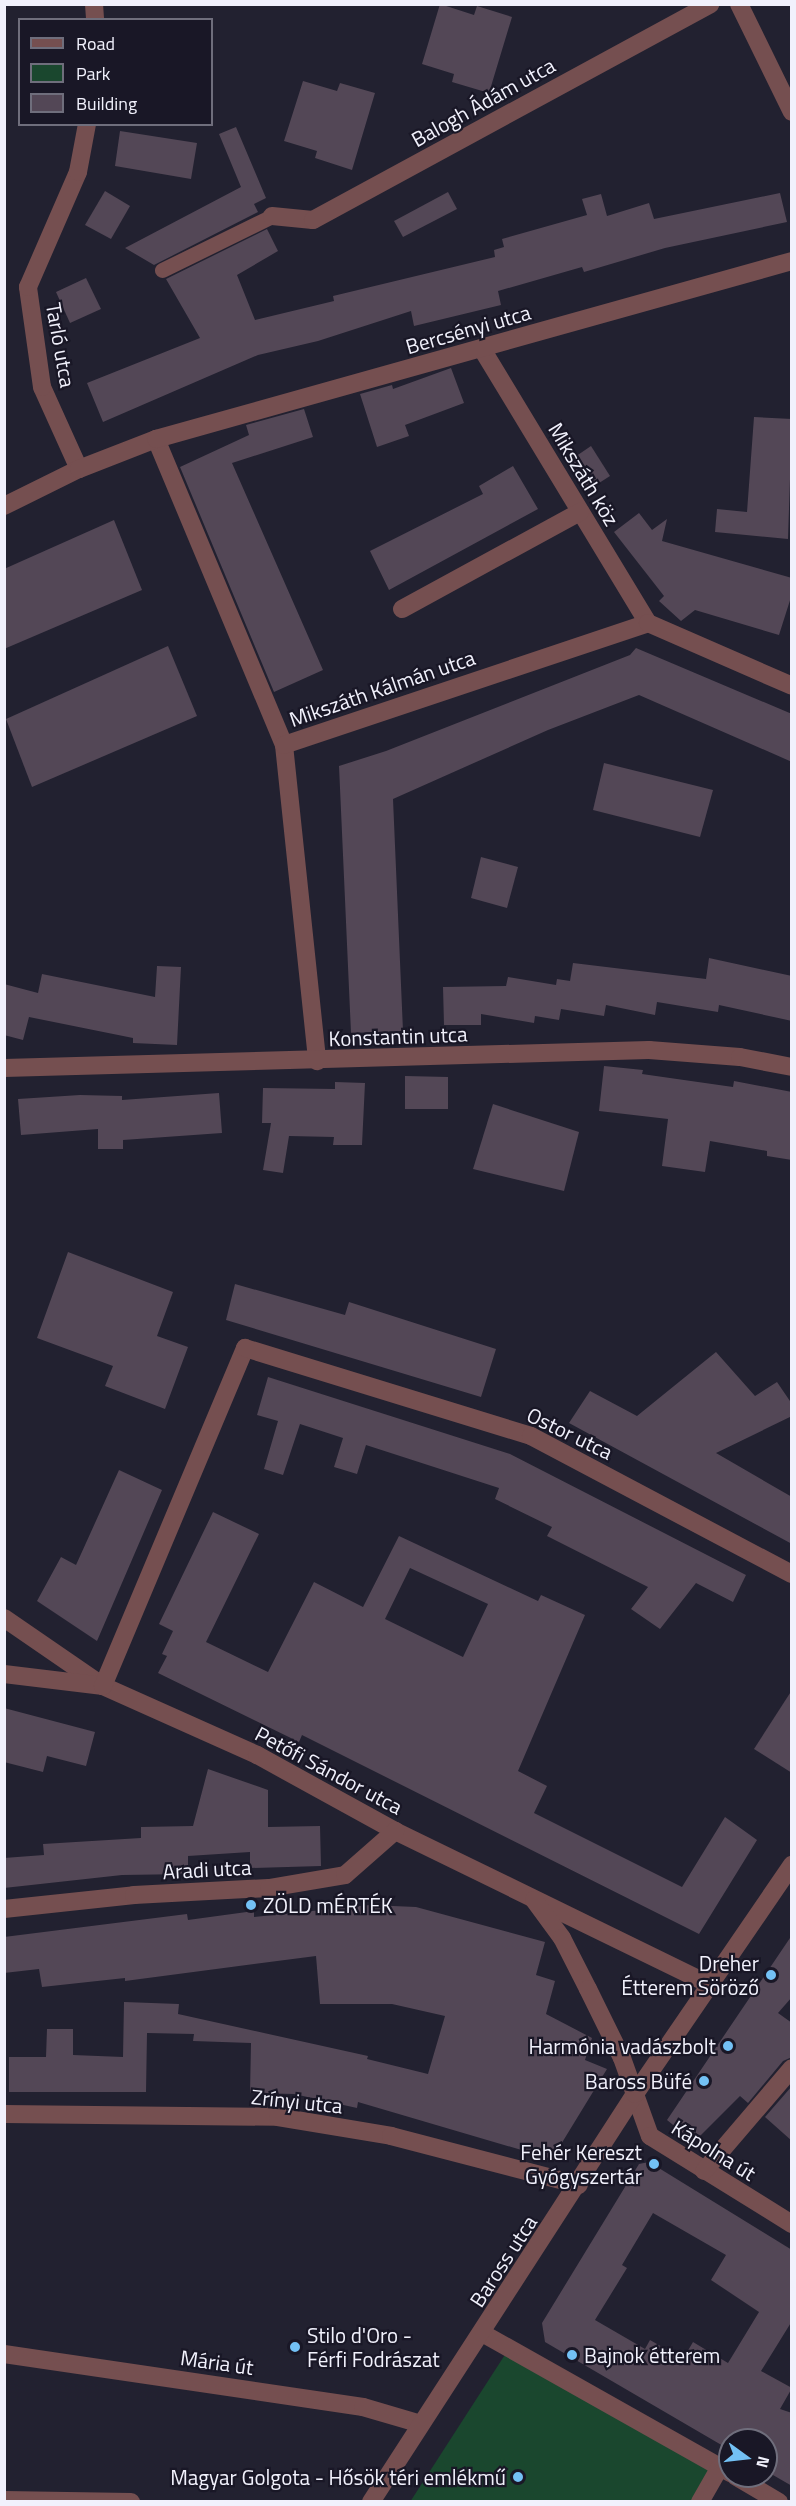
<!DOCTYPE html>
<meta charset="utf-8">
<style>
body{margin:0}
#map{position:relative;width:796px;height:2506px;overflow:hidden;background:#222130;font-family:"Titillium Web",sans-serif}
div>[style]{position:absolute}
.green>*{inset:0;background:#1a472e}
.building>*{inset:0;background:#534756}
.service>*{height:15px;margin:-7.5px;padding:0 7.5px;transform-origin:7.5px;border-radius:7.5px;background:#754f50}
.minor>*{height:18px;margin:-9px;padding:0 9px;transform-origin:9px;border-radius:9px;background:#754f50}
.tertiary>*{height:18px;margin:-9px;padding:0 9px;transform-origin:9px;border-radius:9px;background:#754f50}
.dots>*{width:16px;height:16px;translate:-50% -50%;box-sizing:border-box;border:3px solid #191726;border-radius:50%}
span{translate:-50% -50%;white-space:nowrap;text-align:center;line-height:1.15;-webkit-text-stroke:4.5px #191726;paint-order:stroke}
.street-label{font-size:21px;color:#f1f1fc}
.poi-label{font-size:21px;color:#f1f1fc}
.left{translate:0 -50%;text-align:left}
.right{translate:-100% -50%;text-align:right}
.frame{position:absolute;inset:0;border:6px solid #f1f1fc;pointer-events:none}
.legend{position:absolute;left:18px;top:18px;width:195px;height:108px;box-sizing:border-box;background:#191726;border:2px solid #6f6e7c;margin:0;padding:8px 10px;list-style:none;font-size:18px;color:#f1f1fc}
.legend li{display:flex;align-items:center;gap:12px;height:30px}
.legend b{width:30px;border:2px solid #6f6e7c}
.north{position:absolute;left:718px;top:2428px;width:60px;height:60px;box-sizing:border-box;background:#191726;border:2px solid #6f6e7c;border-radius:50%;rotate:105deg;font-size:16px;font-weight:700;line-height:24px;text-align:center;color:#f1f1fc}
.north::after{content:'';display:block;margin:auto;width:21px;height:27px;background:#73c1f5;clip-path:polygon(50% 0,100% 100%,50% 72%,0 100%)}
</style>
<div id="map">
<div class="green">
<div style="clip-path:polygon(508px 2350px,720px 2467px,700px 2501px,410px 2502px)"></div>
</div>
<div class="building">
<div style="clip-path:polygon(440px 4px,474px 15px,477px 6px,512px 17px,489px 93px,452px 82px,454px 74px,422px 64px)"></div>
<div style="clip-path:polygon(303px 81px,337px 91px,340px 83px,375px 93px,352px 170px,315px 158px,317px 151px,284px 141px)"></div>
<div style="clip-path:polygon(236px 127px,266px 198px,254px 204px,258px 212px,154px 265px,125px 248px,241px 187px,219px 134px)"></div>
<div style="clip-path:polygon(120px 131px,197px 143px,191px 179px,115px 166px)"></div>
<div style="clip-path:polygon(105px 191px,130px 206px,111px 239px,85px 225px)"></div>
<div style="clip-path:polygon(448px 192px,457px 209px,403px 237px,394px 221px)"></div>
<div style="clip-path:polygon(780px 193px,787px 222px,665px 248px,584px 272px,582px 267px,498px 291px,501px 305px,414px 326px,411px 311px,318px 341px,258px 355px,103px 422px,87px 383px,200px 338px,166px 279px,267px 229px,278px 251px,237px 275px,255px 320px,334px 301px,333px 296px,495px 257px,494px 250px,504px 247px,502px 239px,587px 215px,582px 199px,601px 194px,607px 216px,649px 203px,654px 219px)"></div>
<div style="clip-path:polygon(86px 278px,101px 309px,70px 323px,56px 292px)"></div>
<div style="clip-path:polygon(451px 368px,464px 403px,405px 425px,409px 436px,377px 447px,360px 394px,392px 385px,393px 389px)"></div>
<div style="clip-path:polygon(304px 409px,313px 437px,232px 463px,323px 670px,274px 692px,180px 467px,249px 435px,246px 425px)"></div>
<div style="clip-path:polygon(754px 417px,792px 419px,788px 539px,715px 532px,717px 509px,747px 512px)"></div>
<div style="clip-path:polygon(591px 446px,610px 476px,585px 492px,566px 463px)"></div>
<div style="clip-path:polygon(513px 466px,538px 509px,389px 590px,370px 551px,483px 494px,479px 486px)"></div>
<div style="clip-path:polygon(639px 513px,652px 530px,667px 519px,662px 541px,792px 578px,792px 594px,779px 635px,695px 610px,681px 621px,659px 601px,664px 596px,614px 532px)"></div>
<div style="clip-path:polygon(114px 520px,142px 590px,4px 649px,4px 569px)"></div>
<div style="clip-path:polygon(168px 646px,197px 716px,32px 787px,6px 719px)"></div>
<div style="clip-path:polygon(636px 648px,792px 714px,792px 762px,639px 695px,548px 730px,393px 799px,403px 1031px,351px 1033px,339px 766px,386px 751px,630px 655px)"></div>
<div style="clip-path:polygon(604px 763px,713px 790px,700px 837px,593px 810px)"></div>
<div style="clip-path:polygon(481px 857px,518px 867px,507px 908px,471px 898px)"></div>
<div style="clip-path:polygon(709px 958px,792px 976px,792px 1021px,719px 1005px,718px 1012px,657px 1002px,655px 1015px,606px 1005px,604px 1016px,561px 1009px,559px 1020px,535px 1016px,534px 1023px,481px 1014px,481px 1025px,444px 1025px,443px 987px,506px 986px,508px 977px,556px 985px,557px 979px,570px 981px,573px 963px,706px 979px)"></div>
<div style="clip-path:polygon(157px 966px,181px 967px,177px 1045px,133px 1043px,133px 1038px,29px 1017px,23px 1040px,4px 1035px,4px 984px,38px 993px,42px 974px,155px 997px)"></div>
<div style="clip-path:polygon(604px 1066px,643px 1070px,642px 1074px,733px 1087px,734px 1081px,792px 1092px,792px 1160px,767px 1156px,767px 1151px,710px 1141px,705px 1172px,662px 1166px,668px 1119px,599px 1111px)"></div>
<div style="clip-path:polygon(405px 1076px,448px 1077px,448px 1109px,405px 1109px)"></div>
<div style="clip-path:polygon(335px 1082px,365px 1083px,362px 1145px,333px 1145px,334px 1137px,289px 1136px,283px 1173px,263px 1170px,271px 1123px,262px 1123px,263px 1088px,335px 1089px)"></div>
<div style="clip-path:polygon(219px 1093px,222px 1133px,123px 1140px,123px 1149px,98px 1149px,98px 1129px,21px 1135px,18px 1099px,80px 1095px,122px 1096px,122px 1100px)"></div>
<div style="clip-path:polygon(493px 1104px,579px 1132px,564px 1191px,473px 1169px)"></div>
<div style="clip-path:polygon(68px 1252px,173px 1292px,157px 1336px,188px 1347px,165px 1409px,105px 1386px,113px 1366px,37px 1338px)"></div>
<div style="clip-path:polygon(235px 1284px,345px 1315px,349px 1302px,496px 1349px,481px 1397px,226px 1320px)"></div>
<div style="clip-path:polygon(716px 1352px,755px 1396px,777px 1382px,792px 1404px,792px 1416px,716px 1453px,792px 1497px,792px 1544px,569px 1423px,590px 1391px,637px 1416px)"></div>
<div style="clip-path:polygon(268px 1377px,510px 1454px,746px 1575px,733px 1602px,696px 1583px,660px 1629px,631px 1609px,648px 1587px,547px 1536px,552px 1527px,495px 1499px,499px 1488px,366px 1445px,357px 1474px,334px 1467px,343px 1438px,300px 1424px,283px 1475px,264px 1469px,278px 1421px,257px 1415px)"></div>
<div style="clip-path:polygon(119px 1470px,162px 1490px,97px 1641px,37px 1601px,61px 1557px,76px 1565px)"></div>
<div style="clip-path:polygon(evenodd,213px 1512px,259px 1534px,206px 1642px,268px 1672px,314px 1582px,363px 1607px,399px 1536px,538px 1601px,541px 1595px,585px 1615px,518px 1771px,547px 1786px,534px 1813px,682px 1887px,725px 1817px,757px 1840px,699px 1934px,302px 1735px,299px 1742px,158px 1673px,167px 1656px,162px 1654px,173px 1631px,159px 1624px,213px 1512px,410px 1568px,488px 1604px,463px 1657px,385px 1619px,410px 1568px)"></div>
<div style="clip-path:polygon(792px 1690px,792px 1773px,754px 1749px)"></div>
<div style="clip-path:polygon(4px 1708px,95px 1732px,86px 1766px,47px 1756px,43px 1772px,4px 1762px)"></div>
<div style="clip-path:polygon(208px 1769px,268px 1790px,268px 1827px,320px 1826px,321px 1866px,250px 1868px,250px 1852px,188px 1856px,188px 1874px,122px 1875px,4px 1888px,4px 1858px,44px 1855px,43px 1844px,141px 1838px,141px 1827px,193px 1826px)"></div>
<div style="clip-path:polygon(370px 1905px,416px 1907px,545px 1942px,536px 1975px,555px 1981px,546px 2014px,592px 2038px,585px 2060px,607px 2069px,552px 2159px,358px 2102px,357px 2108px,294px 2094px,250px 2093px,251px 2043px,193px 2041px,194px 2034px,147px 2033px,146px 2092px,9px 2092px,9px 2057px,46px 2057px,47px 2029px,73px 2029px,73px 2055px,123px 2057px,124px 2002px,179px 2004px,178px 2014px,368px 2056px,367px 2059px,428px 2074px,445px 2016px,392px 2004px,320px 2004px,316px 1956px,125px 1981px,125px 1978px,42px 1987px,39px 1969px,4px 1973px,4px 1937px,187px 1914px,188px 1920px,254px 1911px,254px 1917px)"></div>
<div style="clip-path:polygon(792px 1935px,792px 1997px,778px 2013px,792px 2023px,792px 2057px,783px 2061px,748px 2103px,740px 2096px,694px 2142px,667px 2120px)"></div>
<div style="clip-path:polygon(792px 2086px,792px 2141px,765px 2117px)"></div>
<div style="clip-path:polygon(evenodd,649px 2162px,792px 2250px,792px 2321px,761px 2371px,792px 2388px,780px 2409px,792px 2413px,792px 2486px,766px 2471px,766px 2440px,730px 2440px,730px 2450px,545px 2342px,542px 2323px,639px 2164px,649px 2162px,653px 2213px,726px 2255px,711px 2280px,759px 2312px,728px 2363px,693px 2342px,683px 2359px,650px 2340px,645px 2349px,595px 2320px,627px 2268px,622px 2265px,653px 2213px)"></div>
</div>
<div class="service">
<div style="left:162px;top:270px;width:123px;rotate:-26.1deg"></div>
</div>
<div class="minor">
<div style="left:94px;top:4px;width:16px;rotate:86deg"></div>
<div style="left:739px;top:4px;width:120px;rotate:63.9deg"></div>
<div style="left:272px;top:216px;width:41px;rotate:5.6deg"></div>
<div style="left:313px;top:220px;width:452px;rotate:-28.5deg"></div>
<div style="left:482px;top:349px;width:320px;rotate:58.8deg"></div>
<div style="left:156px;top:439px;width:332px;rotate:67.3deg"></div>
<div style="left:284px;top:745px;width:318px;rotate:84deg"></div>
<div style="left:79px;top:469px;width:90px;rotate:-114.3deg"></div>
<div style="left:42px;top:387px;width:101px;rotate:-98deg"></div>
<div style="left:28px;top:287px;width:125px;rotate:-66.5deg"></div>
<div style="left:78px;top:172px;width:49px;rotate:-79.4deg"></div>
<div style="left:4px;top:506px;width:84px;rotate:-26.3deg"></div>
<div style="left:79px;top:469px;width:83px;rotate:-21.3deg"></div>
<div style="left:156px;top:439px;width:660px;rotate:-15.64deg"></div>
<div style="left:402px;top:609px;width:203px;rotate:-28.6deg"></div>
<div style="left:284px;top:745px;width:384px;rotate:-18.5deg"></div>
<div style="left:648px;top:623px;width:157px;rotate:23.6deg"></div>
<div style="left:4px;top:1068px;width:645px;rotate:-1.6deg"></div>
<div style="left:649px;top:1050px;width:91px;rotate:4.4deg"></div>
<div style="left:740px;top:1057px;width:53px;rotate:10.9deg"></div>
<div style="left:4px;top:1618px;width:120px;rotate:34.5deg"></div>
<div style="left:103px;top:1686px;width:169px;rotate:24.1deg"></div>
<div style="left:257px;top:1755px;width:158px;rotate:28.8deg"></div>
<div style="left:395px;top:1831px;width:349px;rotate:26deg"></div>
<div style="left:4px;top:1674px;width:100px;rotate:6.9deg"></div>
<div style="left:103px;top:1686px;width:367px;rotate:-67.2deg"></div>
<div style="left:245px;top:1348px;width:299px;rotate:17.1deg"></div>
<div style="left:531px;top:1436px;width:295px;rotate:27.9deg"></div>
<div style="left:534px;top:1900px;width:47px;rotate:53.6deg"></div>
<div style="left:562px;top:1938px;width:57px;rotate:63deg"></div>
<div style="left:588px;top:1989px;width:77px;rotate:63.8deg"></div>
<div style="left:622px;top:2058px;width:83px;rotate:70.3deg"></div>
<div style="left:650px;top:2136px;width:167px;rotate:31.8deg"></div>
<div style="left:4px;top:1909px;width:131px;rotate:-6.1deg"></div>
<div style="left:134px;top:1895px;width:135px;rotate:-3deg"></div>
<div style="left:269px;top:1888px;width:77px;rotate:-9.7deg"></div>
<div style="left:345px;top:1875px;width:67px;rotate:-41.3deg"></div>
<div style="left:4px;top:2114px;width:274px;rotate:0.6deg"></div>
<div style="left:278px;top:2117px;width:115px;rotate:9.5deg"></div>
<div style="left:391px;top:2136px;width:194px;rotate:14.6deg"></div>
<div style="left:704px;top:2171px;width:135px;rotate:-49.5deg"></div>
<div style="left:482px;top:2333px;width:285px;rotate:29.4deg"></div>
<div style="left:4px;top:2354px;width:363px;rotate:8.4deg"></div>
<div style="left:363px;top:2407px;width:60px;rotate:16.3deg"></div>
<div style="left:735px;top:2476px;width:51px;rotate:30.6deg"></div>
<div style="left:4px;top:2500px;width:127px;rotate:0.9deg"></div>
<div style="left:700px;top:2502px;width:40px;rotate:-60.3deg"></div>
</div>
<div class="tertiary">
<div style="left:371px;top:2502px;width:486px;rotate:-57.1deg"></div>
<div style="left:635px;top:2094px;width:278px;rotate:-55.6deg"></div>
</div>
<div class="dots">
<div style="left:251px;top:1905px;background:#73c1f5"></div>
<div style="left:771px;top:1975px;background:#73c1f5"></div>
<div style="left:728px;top:2046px;background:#73c1f5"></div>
<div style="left:704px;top:2081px;background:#73c1f5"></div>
<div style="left:654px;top:2164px;background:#73c1f5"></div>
<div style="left:295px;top:2347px;background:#73c1f5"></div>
<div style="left:572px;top:2355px;background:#73c1f5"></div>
<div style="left:518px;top:2477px;background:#73c1f5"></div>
</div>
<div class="street-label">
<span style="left:483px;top:102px;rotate:-29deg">Balogh Ádám utca</span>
<span style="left:468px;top:329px;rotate:-16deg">Bercsényi utca</span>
<span style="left:61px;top:345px;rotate:80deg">Tarló utca</span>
<span style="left:584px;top:474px;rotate:59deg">Mikszáth köz</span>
<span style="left:382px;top:688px;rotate:-19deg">Mikszáth Kálmán utca</span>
<span style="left:398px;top:1036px;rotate:-2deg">Konstantin utca</span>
<span style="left:570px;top:1433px;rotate:26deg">Ostor utca</span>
<span style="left:329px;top:1770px;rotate:28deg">Petőfi Sándor utca</span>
<span style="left:207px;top:1869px;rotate:-3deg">Aradi utca</span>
<span style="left:297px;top:2101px;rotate:6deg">Zrínyi utca</span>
<span style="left:714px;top:2150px;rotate:32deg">Kápolna út</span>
<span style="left:503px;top:2261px;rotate:-57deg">Baross utca</span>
<span style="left:217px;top:2362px;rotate:8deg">Mária út</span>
</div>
<div class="poi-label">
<span class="left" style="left:263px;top:1905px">ZÖLD mÉRTÉK</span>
<span class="right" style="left:759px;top:1975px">Dreher<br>Étterem Söröző</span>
<span class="right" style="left:716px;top:2046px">Harmónia vadászbolt</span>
<span class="right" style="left:692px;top:2081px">Baross Büfé</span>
<span class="right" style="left:642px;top:2164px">Fehér Kereszt<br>Gyógyszertár</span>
<span class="left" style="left:307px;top:2347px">Stilo d'Oro -<br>Férfi Fodrászat</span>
<span class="left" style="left:584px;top:2355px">Bajnok étterem</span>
<span class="right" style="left:506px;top:2477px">Magyar Golgota - Hősök téri emlékmű</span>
</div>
<div class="frame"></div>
<ul class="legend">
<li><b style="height:8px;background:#754f50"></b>Road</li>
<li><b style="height:16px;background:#1a472e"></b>Park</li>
<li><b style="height:16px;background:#534756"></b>Building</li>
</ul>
<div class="north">N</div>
</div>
